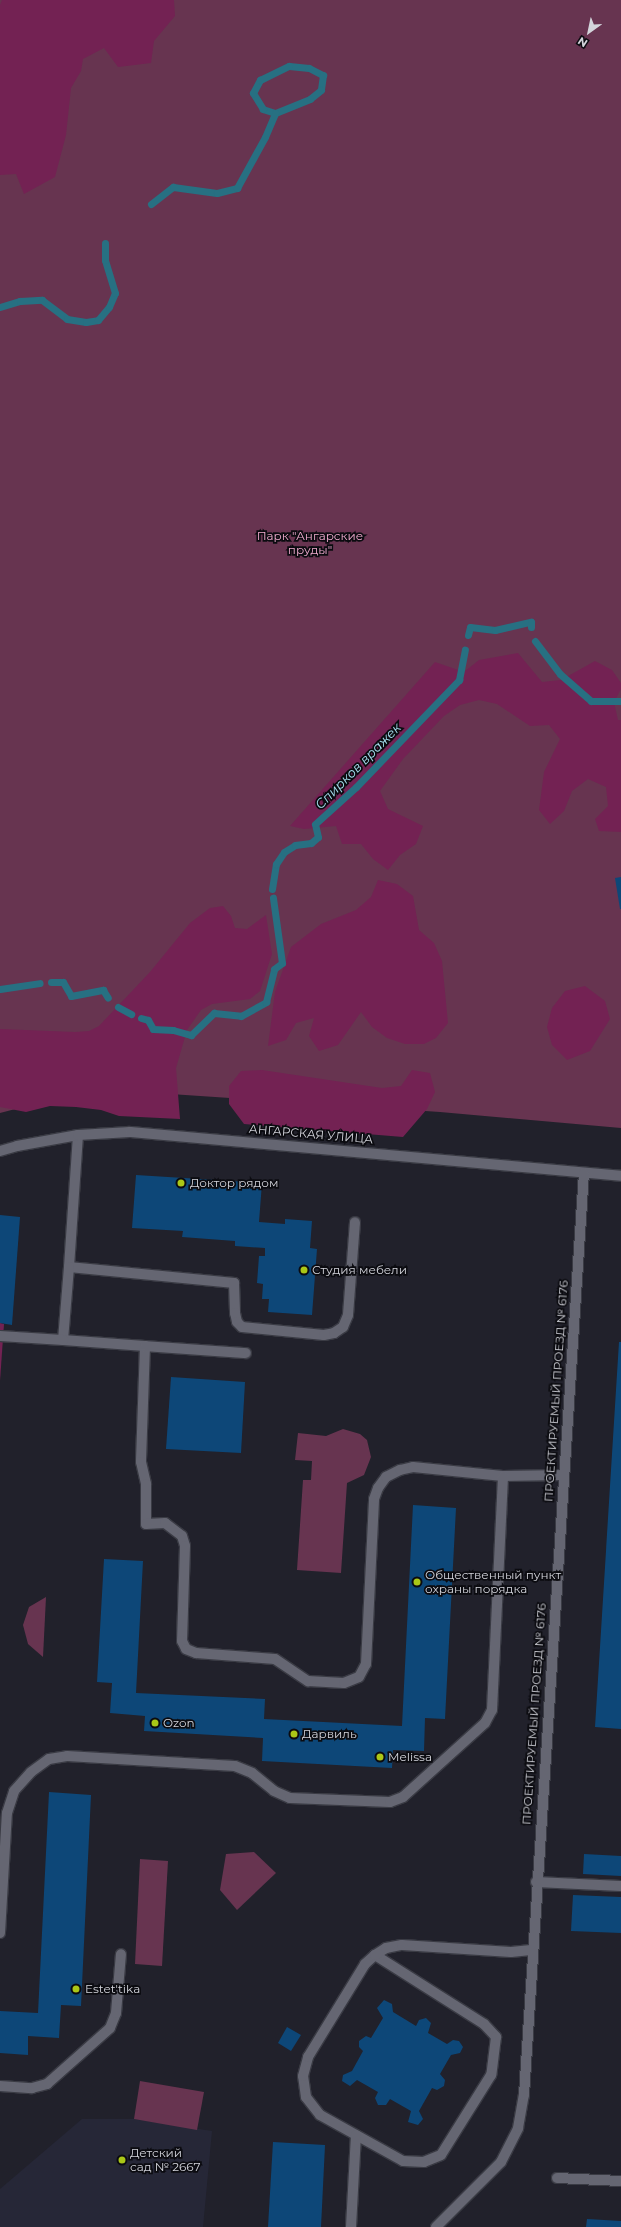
<!DOCTYPE html>
<meta charset="utf-8">
<style>
body{margin:0}
#map{position:relative;width:621px;height:2227px;overflow:hidden;background:#21212b;font-family:Montserrat,sans-serif}
div>[style]{position:absolute}
.built>*{inset:0;background:#262737}
.green>*{inset:0;background:#673450}
.forest>*{inset:0;background:#732253}
.stream>*{height:7px;margin:-3.5px;padding:0 3.5px;transform-origin:3.5px;border-radius:3.5px;background:#277082}
.building>*{inset:0;background:#0d4778}
.roads{filter:drop-shadow(1px 0 #3a3b44) drop-shadow(-1px 0 #3a3b44) drop-shadow(0 1px #3a3b44) drop-shadow(0 -1px #3a3b44)}
.minor>*{height:10px;margin:-5px;padding:0 5px;transform-origin:5px;border-radius:5px;background:#656672}
.dots>*{width:11px;height:11px;translate:-50% -50%;box-sizing:border-box;border:2px solid #0b0b10;border-radius:50%}
span{translate:-50% -50%;white-space:nowrap;text-align:center;line-height:1.15;-webkit-text-stroke:3.5px #0b0b10;paint-order:stroke}
.park-label{font-size:12px;color:#f2acd0}
.street-label{font-size:12px;color:#d3d4db}
.poi-label{font-size:12px;color:#d3d4db}
.left{translate:0 -50%;text-align:left}
.water-label{font-size:13px;color:#a9e3f3;font-style:italic}
.north{position:absolute;left:569px;top:12px;width:40px;height:40px;-webkit-text-stroke:3px #0b0b10;paint-order:stroke;rotate:213deg;font-size:11px;font-weight:700;line-height:16px;text-align:center;color:#d3d4db}
.north::after{content:'';display:block;margin:auto;width:14px;height:18px;background:#d3d4db;clip-path:polygon(50% 0,100% 100%,50% 72%,0 100%)}
</style>
<div id="map">
<div class="built">
<div style="clip-path:polygon(82px 2119px,134px 2119px,212px 2131px,203px 2227px,0 2227px,0 2189px)"></div>
</div>
<div class="green">
<div style="clip-path:polygon(0 0,621px 0,621px 1128px,440px 1112px,66px 1087px,27px 1106px,0 1113px)"></div>
<div style="clip-path:polygon(343px 1429px,360px 1434px,367px 1440px,371px 1457px,364px 1475px,347px 1483px,341px 1573px,297px 1570px,303px 1480px,311px 1480px,312px 1461px,295px 1460px,298px 1433px,326px 1436px)"></div>
<div style="clip-path:polygon(46px 1597px,43px 1657px,28px 1644px,23px 1625px,29px 1607px)"></div>
<div style="clip-path:polygon(254px 1852px,276px 1873px,237px 1910px,220px 1890px,226px 1854px)"></div>
<div style="clip-path:polygon(140px 1859px,168px 1861px,162px 1966px,135px 1964px)"></div>
<div style="clip-path:polygon(140px 2081px,204px 2092px,197px 2130px,134px 2119px)"></div>
</div>
<div class="forest">
<div style="clip-path:polygon(2px 0,174px 0,175px 16px,154px 41px,151px 63px,118px 67px,104px 48px,83px 59px,81px 71px,71px 88px,66px 135px,55px 177px,24px 194px,16px 174px,0 175px,0 5px)"></div>
<div style="clip-path:polygon(518px 653px,542px 682px,561px 680px,595px 661px,612px 670px,621px 683px,621px 689px,614px 702px,618px 720px,621px 720px,621px 832px,599px 831px,595px 819px,608px 806px,606px 787px,588px 779px,572px 791px,564px 811px,550px 824px,539px 810px,544px 772px,560px 739px,549px 725px,530px 726px,497px 704px,479px 700px,460px 705px,444px 716px,403px 759px,380px 791px,388px 809px,423px 826px,416px 844px,400px 855px,388px 870px,373px 859px,361px 844px,342px 844px,336px 826px,304px 829px,290px 826px,435px 662px,464px 672px,479px 660px)"></div>
<div style="clip-path:polygon(378px 880px,397px 884px,413px 896px,419px 930px,434px 943px,442px 961px,448px 1023px,436px 1038px,424px 1044px,405px 1044px,387px 1038px,372px 1027px,361px 1012px,338px 1045px,319px 1051px,309px 1036px,314px 1018px,296px 1023px,286px 1040px,268px 1046px,275px 992px,291px 947px,321px 924px,356px 910px,371px 897px)"></div>
<div style="clip-path:polygon(223px 906px,231px 916px,235px 928px,247px 929px,266px 915px,272px 954px,260px 991px,250px 999px,212px 1004px,201px 1010px,187px 1030px,176px 1068px,180px 1119px,119px 1116px,101px 1110px,76px 1107px,50px 1106px,26px 1112px,0 1107px,0 1029px,75px 1032px,89px 1031px,99px 1026px,150px 972px,190px 923px,210px 908px)"></div>
<div style="clip-path:polygon(585px 986px,605px 1001px,610px 1019px,590px 1051px,567px 1060px,552px 1045px,547px 1027px,552px 1008px,565px 991px)"></div>
<div style="clip-path:polygon(262px 1070px,382px 1088px,401px 1086px,412px 1070px,430px 1073px,435px 1092px,427px 1109px,403px 1137px,244px 1124px,229px 1104px,229px 1086px,241px 1071px)"></div>
<div style="clip-path:polygon(0 1323px,4px 1324px,0 1381px)"></div>
</div>
<div class="stream">
<div style="left:289px;top:66px;width:20px;rotate:6deg"></div>
<div style="left:309px;top:68px;width:16px;rotate:27deg"></div>
<div style="left:323px;top:75px;width:15px;rotate:98deg"></div>
<div style="left:321px;top:90px;width:14px;rotate:141deg"></div>
<div style="left:310px;top:99px;width:38px;rotate:158deg"></div>
<div style="left:275px;top:113px;width:13px;rotate:-162deg"></div>
<div style="left:263px;top:109px;width:19px;rotate:-122deg"></div>
<div style="left:253px;top:93px;width:15px;rotate:-62deg"></div>
<div style="left:260px;top:80px;width:32px;rotate:-26deg"></div>
<div style="left:151px;top:204px;width:28px;rotate:-38deg"></div>
<div style="left:173px;top:187px;width:44px;rotate:7.8deg"></div>
<div style="left:217px;top:193px;width:21px;rotate:-14deg"></div>
<div style="left:237px;top:188px;width:58px;rotate:-61.2deg"></div>
<div style="left:265px;top:137px;width:26px;rotate:-67deg"></div>
<div style="left:0;top:307px;width:21px;rotate:-17deg"></div>
<div style="left:20px;top:301px;width:22px;rotate:-3deg"></div>
<div style="left:42px;top:300px;width:31px;rotate:37deg"></div>
<div style="left:67px;top:319px;width:19px;rotate:9deg"></div>
<div style="left:86px;top:322px;width:12px;rotate:-9deg"></div>
<div style="left:98px;top:320px;width:17px;rotate:-50deg"></div>
<div style="left:109px;top:307px;width:15px;rotate:-67deg"></div>
<div style="left:115px;top:293px;width:34px;rotate:-107deg"></div>
<div style="left:105px;top:260px;width:17px;rotate:-90deg"></div>
<div style="left:468px;top:635px;width:8px;rotate:-76deg"></div>
<div style="left:470px;top:627px;width:25px;rotate:7deg"></div>
<div style="left:495px;top:630px;width:37px;rotate:-13deg"></div>
<div style="left:531px;top:622px;width:5px;rotate:90deg"></div>
<div style="left:535px;top:641px;width:41px;rotate:52.9deg"></div>
<div style="left:560px;top:674px;width:41px;rotate:41.1deg"></div>
<div style="left:591px;top:701px;width:30px"></div>
<div style="left:272px;top:889px;width:25px;rotate:-81deg"></div>
<div style="left:276px;top:864px;width:14px;rotate:-56deg"></div>
<div style="left:284px;top:852px;width:13px;rotate:-32deg"></div>
<div style="left:295px;top:845px;width:16px;rotate:-7deg"></div>
<div style="left:311px;top:843px;width:9px;rotate:-41deg"></div>
<div style="left:318px;top:837px;width:13px;rotate:-103deg"></div>
<div style="left:315px;top:824px;width:55px;rotate:-42.1deg"></div>
<div style="left:356px;top:787px;width:149px;rotate:-46.1deg"></div>
<div style="left:459px;top:680px;width:31px;rotate:-79deg"></div>
<div style="left:51px;top:982px;width:12px"></div>
<div style="left:63px;top:982px;width:16px;rotate:60deg"></div>
<div style="left:71px;top:996px;width:33px;rotate:-11deg"></div>
<div style="left:103px;top:990px;width:9px;rotate:58deg"></div>
<div style="left:0;top:989px;width:40px;rotate:-8.5deg"></div>
<div style="left:118px;top:1007px;width:15px;rotate:28deg"></div>
<div style="left:141px;top:1018px;width:7px;rotate:16deg"></div>
<div style="left:148px;top:1020px;width:10px;rotate:61deg"></div>
<div style="left:153px;top:1029px;width:20px;rotate:3deg"></div>
<div style="left:173px;top:1030px;width:19px;rotate:16deg"></div>
<div style="left:191px;top:1035px;width:32px;rotate:-44deg"></div>
<div style="left:214px;top:1013px;width:27px;rotate:6deg"></div>
<div style="left:241px;top:1016px;width:29px;rotate:-29deg"></div>
<div style="left:266px;top:1002px;width:34px;rotate:-76deg"></div>
<div style="left:274px;top:969px;width:10px;rotate:-37deg"></div>
<div style="left:282px;top:963px;width:66px;rotate:-97.9deg"></div>
</div>
<div class="building">
<div style="clip-path:polygon(621px 877px,621px 909px,620px 909px,615px 878px)"></div>
<div style="clip-path:polygon(136px 1175px,262px 1183px,259px 1222px,285px 1224px,285px 1219px,312px 1221px,310px 1248px,317px 1249px,312px 1315px,268px 1312px,269px 1299px,262px 1299px,263px 1284px,257px 1283px,259px 1256px,265px 1256px,265px 1248px,235px 1246px,235px 1241px,182px 1237px,183px 1231px,132px 1228px)"></div>
<div style="clip-path:polygon(0 1215px,20px 1217px,12px 1325px,0 1323px)"></div>
<div style="clip-path:polygon(619px 1342px,621px 1342px,621px 1729px,595px 1727px)"></div>
<div style="clip-path:polygon(171px 1377px,245px 1382px,241px 1453px,166px 1449px)"></div>
<div style="clip-path:polygon(413px 1505px,456px 1508px,445px 1719px,425px 1718px,424px 1751px,393px 1750px,392px 1768px,262px 1761px,263px 1738px,144px 1731px,145px 1716px,110px 1713px,112px 1683px,97px 1682px,104px 1559px,143px 1561px,136px 1693px,265px 1699px,264px 1719px,402px 1726px)"></div>
<div style="clip-path:polygon(49px 1792px,91px 1795px,81px 2006px,61px 2005px,59px 2038px,28px 2036px,28px 2055px,0 2053px,0 2011px,38px 2013px)"></div>
<div style="clip-path:polygon(584px 1854px,621px 1856px,621px 1876px,583px 1874px)"></div>
<div style="clip-path:polygon(573px 1895px,621px 1897px,621px 1933px,571px 1931px)"></div>
<div style="clip-path:polygon(384px 2000px,392px 2004px,393px 2012px,416px 2026px,419px 2020px,426px 2018px,431px 2023px,428px 2033px,447px 2044px,453px 2040px,459px 2041px,463px 2047px,460px 2053px,451px 2055px,440px 2074px,445px 2080px,444px 2086px,437px 2090px,432px 2088px,419px 2111px,423px 2119px,418px 2125px,408px 2122px,411px 2111px,390px 2099px,386px 2105px,378px 2105px,375px 2098px,378px 2092px,357px 2080px,350px 2086px,342px 2081px,343px 2075px,352px 2071px,363px 2051px,359px 2047px,359px 2041px,366px 2036px,371px 2038px,383px 2018px,377px 2008px)"></div>
<div style="clip-path:polygon(287px 2027px,301px 2035px,291px 2051px,278px 2043px)"></div>
<div style="clip-path:polygon(273px 2142px,325px 2145px,321px 2227px,268px 2227px)"></div>
<div style="clip-path:polygon(587px 2219px,621px 2221px,621px 2227px,586px 2227px)"></div>
</div>
<div class="roads">
<div class="minor">
<div style="left:78px;top:1135px;width:132px;rotate:93.9deg"></div>
<div style="left:69px;top:1267px;width:166px;rotate:5.5deg"></div>
<div style="left:234px;top:1283px;width:30px;rotate:88deg"></div>
<div style="left:235px;top:1313px;width:9px;rotate:77deg"></div>
<div style="left:237px;top:1322px;width:7px;rotate:45deg"></div>
<div style="left:242px;top:1327px;width:82px;rotate:5.6deg"></div>
<div style="left:324px;top:1335px;width:10px;rotate:-11deg"></div>
<div style="left:334px;top:1333px;width:11px;rotate:-34deg"></div>
<div style="left:343px;top:1327px;width:13px;rotate:-67deg"></div>
<div style="left:348px;top:1315px;width:93px;rotate:-85.7deg"></div>
<div style="left:0;top:1151px;width:18px;rotate:-16deg"></div>
<div style="left:17px;top:1146px;width:62px;rotate:-10.2deg"></div>
<div style="left:78px;top:1135px;width:52px;rotate:-3.3deg"></div>
<div style="left:130px;top:1132px;width:493px;rotate:5.1deg"></div>
<div style="left:69px;top:1267px;width:73px;rotate:94.7deg"></div>
<div style="left:63px;top:1340px;width:82px;rotate:4.2deg"></div>
<div style="left:145px;top:1346px;width:116px;rotate:92deg"></div>
<div style="left:141px;top:1462px;width:23px;rotate:77deg"></div>
<div style="left:146px;top:1484px;width:40px;rotate:90deg"></div>
<div style="left:146px;top:1524px;width:19px;rotate:-3deg"></div>
<div style="left:165px;top:1523px;width:21px;rotate:37deg"></div>
<div style="left:182px;top:1536px;width:10px;rotate:73deg"></div>
<div style="left:185px;top:1546px;width:95px;rotate:91.8deg"></div>
<div style="left:182px;top:1641px;width:9px;rotate:63deg"></div>
<div style="left:186px;top:1649px;width:11px;rotate:22deg"></div>
<div style="left:196px;top:1653px;width:79px;rotate:4.3deg"></div>
<div style="left:275px;top:1659px;width:40px;rotate:34deg"></div>
<div style="left:308px;top:1681px;width:36px;rotate:3deg"></div>
<div style="left:344px;top:1683px;width:16px;rotate:-22deg"></div>
<div style="left:359px;top:1677px;width:15px;rotate:-62deg"></div>
<div style="left:366px;top:1664px;width:165px;rotate:-87.2deg"></div>
<div style="left:374px;top:1499px;width:12px;rotate:-70deg"></div>
<div style="left:378px;top:1488px;width:14px;rotate:-54deg"></div>
<div style="left:386px;top:1477px;width:16px;rotate:-27deg"></div>
<div style="left:400px;top:1470px;width:13px;rotate:-13deg"></div>
<div style="left:413px;top:1467px;width:90px;rotate:5.7deg"></div>
<div style="left:503px;top:1476px;width:61px;rotate:-0.9deg"></div>
<div style="left:0;top:1336px;width:63px;rotate:3.6deg"></div>
<div style="left:145px;top:1346px;width:101px;rotate:4deg"></div>
<div style="left:536px;top:1882px;width:85px;rotate:2.7deg"></div>
<div style="left:0;top:1933px;width:120px;rotate:-86.7deg"></div>
<div style="left:7px;top:1813px;width:23px;rotate:-72deg"></div>
<div style="left:14px;top:1791px;width:25px;rotate:-48deg"></div>
<div style="left:31px;top:1772px;width:22px;rotate:-36deg"></div>
<div style="left:49px;top:1759px;width:18px;rotate:-9deg"></div>
<div style="left:67px;top:1756px;width:168px;rotate:3.4deg"></div>
<div style="left:235px;top:1766px;width:18px;rotate:22deg"></div>
<div style="left:252px;top:1773px;width:28px;rotate:39deg"></div>
<div style="left:274px;top:1791px;width:17px;rotate:24deg"></div>
<div style="left:290px;top:1798px;width:100px;rotate:2.3deg"></div>
<div style="left:390px;top:1802px;width:14px;rotate:-21deg"></div>
<div style="left:403px;top:1797px;width:110px;rotate:-42.1deg"></div>
<div style="left:485px;top:1723px;width:15px;rotate:-62deg"></div>
<div style="left:492px;top:1710px;width:234px;rotate:-87.3deg"></div>
<div style="left:375px;top:1955px;width:129px;rotate:32.3deg"></div>
<div style="left:484px;top:2024px;width:18px;rotate:47deg"></div>
<div style="left:496px;top:2037px;width:38px;rotate:97deg"></div>
<div style="left:491px;top:2075px;width:94px;rotate:122deg"></div>
<div style="left:441px;top:2155px;width:18px;rotate:158deg"></div>
<div style="left:424px;top:2162px;width:21px;rotate:-177deg"></div>
<div style="left:403px;top:2161px;width:95px;rotate:-151deg"></div>
<div style="left:320px;top:2115px;width:23px;rotate:-128deg"></div>
<div style="left:306px;top:2097px;width:21px;rotate:-98deg"></div>
<div style="left:303px;top:2076px;width:20px;rotate:-75deg"></div>
<div style="left:308px;top:2057px;width:109px;rotate:-58.5deg"></div>
<div style="left:365px;top:1964px;width:13px;rotate:-42deg"></div>
<div style="left:375px;top:1955px;width:13px;rotate:-32deg"></div>
<div style="left:386px;top:1948px;width:16px;rotate:-11deg"></div>
<div style="left:402px;top:1945px;width:109px;rotate:3.7deg"></div>
<div style="left:511px;top:1952px;width:20px;rotate:-6deg"></div>
<div style="left:0;top:2086px;width:32px;rotate:4deg"></div>
<div style="left:32px;top:2088px;width:16px;rotate:-15deg"></div>
<div style="left:47px;top:2084px;width:84px;rotate:-41.6deg"></div>
<div style="left:110px;top:2028px;width:16px;rotate:-68deg"></div>
<div style="left:116px;top:2013px;width:59px;rotate:-85.2deg"></div>
<div style="left:557px;top:2178px;width:64px;rotate:2.7deg"></div>
<div style="left:351px;top:2227px;width:92px;rotate:-86.9deg"></div>
<div style="left:436px;top:2227px;width:92px;rotate:-45deg"></div>
<div style="left:501px;top:2162px;width:38px;rotate:-63deg"></div>
<div style="left:518px;top:2128px;width:34px;rotate:-80deg"></div>
<div style="left:524px;top:2095px;width:924px;rotate:-86.28deg"></div>
</div>
</div>
<div class="dots">
<div style="left:181px;top:1183px;background:#aac717"></div>
<div style="left:304px;top:1270px;background:#aac717"></div>
<div style="left:417px;top:1582px;background:#aac717"></div>
<div style="left:155px;top:1723px;background:#aac717"></div>
<div style="left:294px;top:1734px;background:#aac717"></div>
<div style="left:380px;top:1757px;background:#aac717"></div>
<div style="left:76px;top:1989px;background:#aac717"></div>
<div style="left:122px;top:2160px;background:#aac717"></div>
</div>
<div class="park-label">
<span style="left:310px;top:543px">Парк "Ангарские<br>пруды"</span>
</div>
<div class="street-label">
<span style="left:311px;top:1134px;rotate:5deg">АНГАРСКАЯ УЛИЦА</span>
<span style="left:556px;top:1391px;rotate:-86deg">ПРОЕКТИРУЕМЫЙ ПРОЕЗД № 6176</span>
<span style="left:534px;top:1714px;rotate:-86deg">ПРОЕКТИРУЕМЫЙ ПРОЕЗД № 6176</span>
</div>
<div class="poi-label">
<span class="left" style="left:190px;top:1183px">Доктор рядом</span>
<span class="left" style="left:312px;top:1270px">Студия мебели</span>
<span class="left" style="left:425px;top:1582px">Общественный пункт<br>охраны порядка</span>
<span class="left" style="left:163px;top:1723px">Ozon</span>
<span class="left" style="left:302px;top:1734px">Дарвиль</span>
<span class="left" style="left:388px;top:1757px">Melissa</span>
<span class="left" style="left:85px;top:1989px">Estet'tika</span>
<span class="left" style="left:130px;top:2160px">Детский<br>сад № 2667</span>
</div>
<div class="water-label">
<span style="left:358px;top:766px;rotate:-45deg">Спирков вражек</span>
</div>
<div class="north">N</div>
</div>
